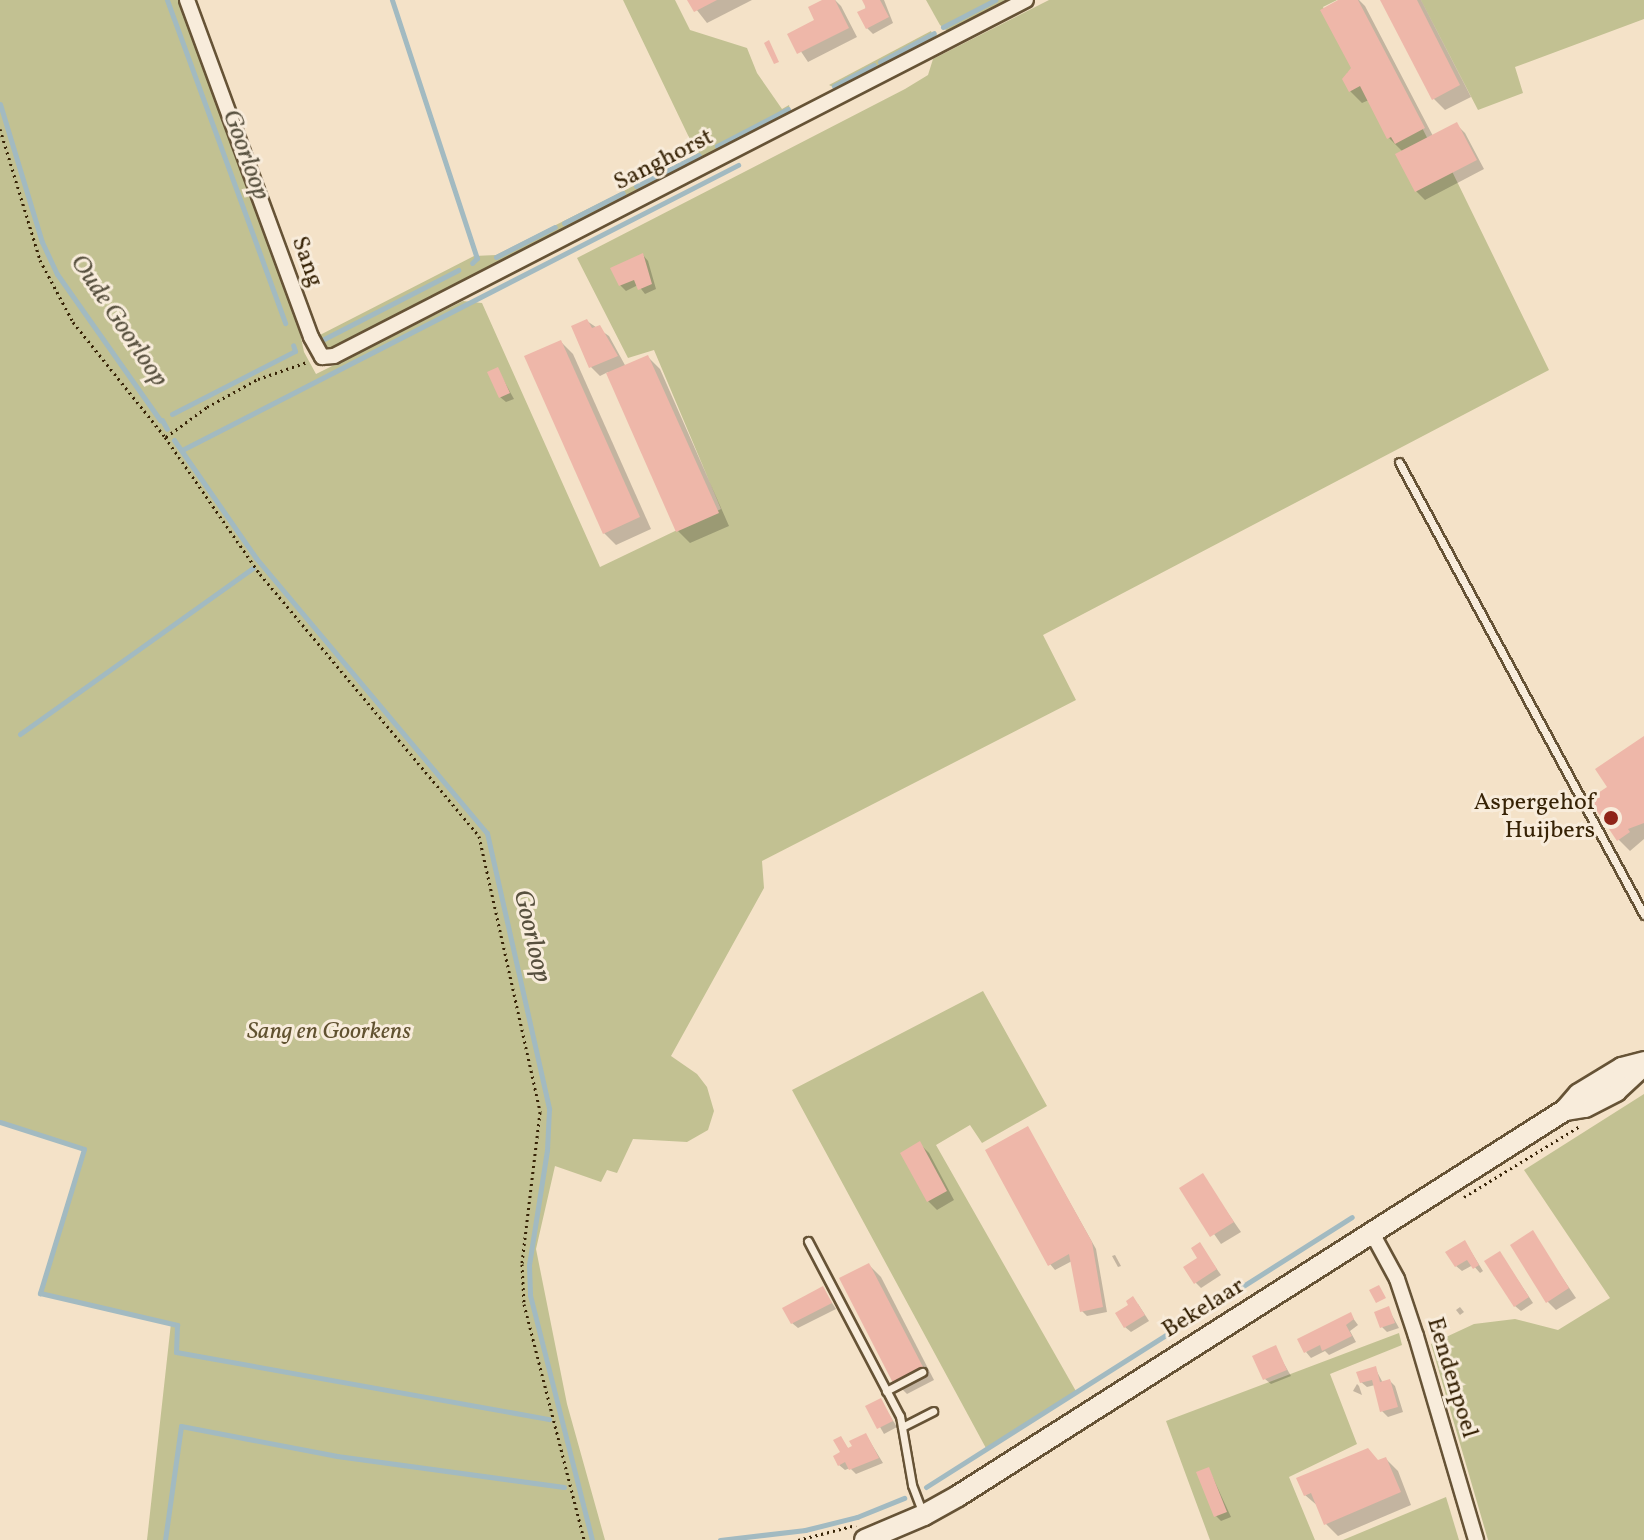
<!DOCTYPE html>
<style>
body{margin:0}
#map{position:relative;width:1644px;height:1540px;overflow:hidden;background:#f4e2c8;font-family:Vollkorn,serif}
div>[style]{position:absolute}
.green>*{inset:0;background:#c2c192}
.shadow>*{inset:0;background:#0003}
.stream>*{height:5px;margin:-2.5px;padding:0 2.5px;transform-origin:2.5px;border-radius:2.5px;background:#a2bac1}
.building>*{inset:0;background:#eeb7a9}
.path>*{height:3px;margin-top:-1.5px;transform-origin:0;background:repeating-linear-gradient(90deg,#372306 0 2px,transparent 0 6px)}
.roads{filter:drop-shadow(2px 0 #665336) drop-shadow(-2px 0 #665336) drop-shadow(0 2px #665336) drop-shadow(0 -2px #665336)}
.lane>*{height:7px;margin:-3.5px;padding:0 3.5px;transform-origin:3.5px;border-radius:3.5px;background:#f8ecdb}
.street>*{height:14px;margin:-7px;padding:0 7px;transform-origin:7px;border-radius:7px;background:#f8ecdb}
.secondary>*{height:20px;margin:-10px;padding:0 10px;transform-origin:10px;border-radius:10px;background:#f8ecdb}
.dots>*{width:22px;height:22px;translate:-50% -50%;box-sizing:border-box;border:4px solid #f8ecdb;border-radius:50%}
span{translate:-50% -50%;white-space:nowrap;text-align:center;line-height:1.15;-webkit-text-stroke:6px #f8ecdb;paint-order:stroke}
.street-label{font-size:24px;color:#372306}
.poi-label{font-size:24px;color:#372306}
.right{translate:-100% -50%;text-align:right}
.park-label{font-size:24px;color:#615230;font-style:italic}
.water-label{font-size:26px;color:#57503e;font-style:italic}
</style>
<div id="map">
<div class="green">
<div style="clip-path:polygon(0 0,179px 0,297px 318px,304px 352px,316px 374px,463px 301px,482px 303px,600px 567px,721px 509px,654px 350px,628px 358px,577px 258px,905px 89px,928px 75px,933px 59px,1049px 0,1337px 0,1323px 7px,1388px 127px,1415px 114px,1439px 161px,1446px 159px,1549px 370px,1043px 635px,1076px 700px,762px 861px,764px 888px,671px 1056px,697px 1074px,707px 1087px,714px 1111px,708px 1130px,687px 1142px,633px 1139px,617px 1173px,607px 1170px,601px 1182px,555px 1166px,536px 1249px,567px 1404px,605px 1540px,147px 1540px,171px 1323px,40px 1293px,85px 1150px,0 1124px)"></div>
<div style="clip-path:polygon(623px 0,675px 0,690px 30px,747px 48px,757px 73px,782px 109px,789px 105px,791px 117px,335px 351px,325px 350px,316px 337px,474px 256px,496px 255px,697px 154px)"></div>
<div style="clip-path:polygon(926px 0,1020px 0,952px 35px,940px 25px)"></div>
<div style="clip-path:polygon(1421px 0,1644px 0,1644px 19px,1515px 67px,1523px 93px,1478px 110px)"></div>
<div style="clip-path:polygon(931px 31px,936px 43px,841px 91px,829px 85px)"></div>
<div style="clip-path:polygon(983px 991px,1047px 1106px,982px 1143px,970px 1125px,936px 1145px,1077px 1393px,987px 1450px,792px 1090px)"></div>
<div style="clip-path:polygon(1644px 1094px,1644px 1540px,1488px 1540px,1431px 1344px,1474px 1324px,1515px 1319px,1558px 1330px,1610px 1298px,1524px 1170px)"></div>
<div style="clip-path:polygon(1399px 1333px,1402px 1345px,1330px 1374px,1357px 1444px,1289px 1477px,1315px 1540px,1210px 1540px,1166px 1421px)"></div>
<div style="clip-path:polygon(1446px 1497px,1459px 1540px,1343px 1540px)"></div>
</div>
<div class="shadow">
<div style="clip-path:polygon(689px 0,752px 0,707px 23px)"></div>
<div style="clip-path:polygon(827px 0,835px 0,841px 6px,857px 37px,808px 62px,790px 35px,817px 21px)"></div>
<div style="clip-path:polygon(865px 0,884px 0,893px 23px,873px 34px,867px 28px)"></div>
<div style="clip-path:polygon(1343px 0,1359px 0,1365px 6px,1433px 136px,1456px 124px,1465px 133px,1484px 169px,1425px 200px,1416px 191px,1403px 152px,1389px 138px,1369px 100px,1362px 103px,1350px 91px,1347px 73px,1353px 69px)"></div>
<div style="clip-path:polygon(1383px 0,1421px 0,1471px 97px,1445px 110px,1433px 98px)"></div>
<div style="clip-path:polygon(643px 255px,648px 261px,656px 289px,645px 294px,638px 285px,626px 291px,620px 285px)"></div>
<div style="clip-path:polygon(587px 321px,609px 336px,626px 367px,648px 357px,660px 369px,729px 526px,690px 543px,678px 531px,608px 372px,600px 376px,591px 367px)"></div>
<div style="clip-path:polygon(561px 342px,573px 354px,651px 529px,616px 545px,604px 533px)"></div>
<div style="clip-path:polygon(498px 370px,514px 399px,506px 402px,500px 397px)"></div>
<div style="clip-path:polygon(1644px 738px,1644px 839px,1630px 851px,1618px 839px,1610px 788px)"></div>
<div style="clip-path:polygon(1028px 1128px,1096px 1249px,1107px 1312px,1087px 1316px,1082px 1311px,1072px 1261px,1055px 1270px,1050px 1264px)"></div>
<div style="clip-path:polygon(920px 1144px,929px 1153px,954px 1200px,937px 1210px,928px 1201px)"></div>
<div style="clip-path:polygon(1202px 1176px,1241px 1232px,1221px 1244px,1182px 1188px)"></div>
<div style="clip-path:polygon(1532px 1233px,1576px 1298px,1556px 1310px,1548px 1302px)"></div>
<div style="clip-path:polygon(1465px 1242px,1483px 1271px,1480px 1273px,1473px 1265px,1462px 1271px,1456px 1266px)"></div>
<div style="clip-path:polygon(1200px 1245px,1221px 1275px,1201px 1288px,1196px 1283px)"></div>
<div style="clip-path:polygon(1500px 1253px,1533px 1303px,1521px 1311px,1515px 1306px)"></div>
<div style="clip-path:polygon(1115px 1255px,1121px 1266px,1118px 1267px,1112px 1256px)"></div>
<div style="clip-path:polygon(869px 1265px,881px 1277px,934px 1380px,907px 1394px,895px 1382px)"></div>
<div style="clip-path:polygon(823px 1289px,836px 1309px,798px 1328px,792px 1323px)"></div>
<div style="clip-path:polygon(1138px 1304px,1149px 1321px,1131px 1332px,1125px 1327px,1131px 1305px)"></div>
<div style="clip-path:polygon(1460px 1307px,1464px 1312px,1460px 1315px,1456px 1310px)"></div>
<div style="clip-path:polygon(1388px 1308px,1399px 1328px,1387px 1332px,1382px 1327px)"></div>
<div style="clip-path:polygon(1350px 1314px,1358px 1325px,1350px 1331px,1356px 1342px,1329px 1355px,1325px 1351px,1311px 1358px,1306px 1352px)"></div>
<div style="clip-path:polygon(1275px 1348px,1291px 1376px,1271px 1384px,1265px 1379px)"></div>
<div style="clip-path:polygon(1375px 1368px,1383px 1383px,1390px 1381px,1395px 1386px,1403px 1412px,1388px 1417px,1382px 1411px,1375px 1385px,1367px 1387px,1361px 1382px)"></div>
<div style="clip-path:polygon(1357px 1384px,1359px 1386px,1362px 1395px,1353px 1391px)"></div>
<div style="clip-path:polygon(880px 1400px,897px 1427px,884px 1434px,868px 1406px)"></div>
<div style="clip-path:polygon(866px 1435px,883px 1463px,856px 1474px,850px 1468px,845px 1470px,839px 1465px,841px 1438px,849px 1450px)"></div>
<div style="clip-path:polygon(1386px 1459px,1398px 1471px,1411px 1505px,1338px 1536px,1326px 1524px,1319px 1507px,1305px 1495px)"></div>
<div style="clip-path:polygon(1209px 1469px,1231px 1517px,1221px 1521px,1216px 1516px)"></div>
</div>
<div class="stream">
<div style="left:167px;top:0;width:344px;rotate:69.9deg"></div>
<div style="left:392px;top:0;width:272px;rotate:71.8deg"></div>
<div style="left:477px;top:258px;width:7px;rotate:135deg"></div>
<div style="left:943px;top:27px;width:59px;rotate:-27.4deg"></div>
<div style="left:880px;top:62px;width:61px;rotate:-28.2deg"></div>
<div style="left:834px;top:86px;width:45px;rotate:-27.7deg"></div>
<div style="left:0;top:104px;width:144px;rotate:73.1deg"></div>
<div style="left:42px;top:242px;width:35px;rotate:65deg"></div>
<div style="left:57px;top:274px;width:179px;rotate:54.8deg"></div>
<div style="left:717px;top:146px;width:80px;rotate:-27.5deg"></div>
<div style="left:636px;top:186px;width:70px;rotate:-26.2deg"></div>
<div style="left:564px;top:223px;width:66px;rotate:-27deg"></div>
<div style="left:496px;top:257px;width:66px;rotate:-27deg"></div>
<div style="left:324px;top:339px;width:151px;rotate:-27.2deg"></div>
<div style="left:172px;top:414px;width:138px;rotate:-27.1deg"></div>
<div style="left:295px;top:351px;width:6px;rotate:-108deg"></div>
<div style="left:162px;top:420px;width:10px;rotate:61deg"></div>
<div style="left:174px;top:440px;width:144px;rotate:55.2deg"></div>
<div style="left:256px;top:558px;width:359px;rotate:50deg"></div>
<div style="left:487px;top:833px;width:283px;rotate:77.3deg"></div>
<div style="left:549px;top:1109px;width:41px;rotate:92.8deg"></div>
<div style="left:547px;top:1150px;width:116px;rotate:98.9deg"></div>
<div style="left:529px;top:1265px;width:30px;rotate:88deg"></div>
<div style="left:530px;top:1295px;width:253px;rotate:75.8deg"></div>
<div style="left:182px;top:450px;width:625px;rotate:-27.14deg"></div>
<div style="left:20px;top:734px;width:286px;rotate:-35.5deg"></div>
<div style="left:0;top:1122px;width:88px;rotate:17.8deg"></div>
<div style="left:84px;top:1149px;width:151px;rotate:107deg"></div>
<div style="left:40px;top:1293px;width:141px;rotate:13.1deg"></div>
<div style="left:177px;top:1325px;width:27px;rotate:92deg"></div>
<div style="left:176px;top:1352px;width:379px;rotate:10.2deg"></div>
<div style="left:926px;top:1487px;width:504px;rotate:-32.37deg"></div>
<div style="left:165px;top:1540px;width:115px;rotate:-82deg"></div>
<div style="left:181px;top:1426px;width:159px;rotate:10.9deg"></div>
<div style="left:337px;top:1456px;width:229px;rotate:7.8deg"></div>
<div style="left:720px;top:1540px;width:86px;rotate:-6.7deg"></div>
<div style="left:805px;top:1530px;width:54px;rotate:-14deg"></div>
<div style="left:857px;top:1517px;width:51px;rotate:-22deg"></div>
</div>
<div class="building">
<div style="clip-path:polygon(687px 0,717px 0,694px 12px)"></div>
<div style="clip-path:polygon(822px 0,835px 0,849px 28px,797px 54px,787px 34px,814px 20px,808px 7px)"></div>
<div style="clip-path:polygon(862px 0,880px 0,889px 17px,866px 29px,857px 12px,866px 8px)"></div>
<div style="clip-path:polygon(1338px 0,1358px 0,1425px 128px,1395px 144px,1391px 137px,1387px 139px,1360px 86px,1349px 92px,1342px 79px,1351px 68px,1320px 10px)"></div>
<div style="clip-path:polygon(1380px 0,1417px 0,1460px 85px,1432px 100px)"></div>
<div style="clip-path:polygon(769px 40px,779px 62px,774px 64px,764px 43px)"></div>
<div style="clip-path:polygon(1457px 122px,1477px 160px,1415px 192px,1395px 154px)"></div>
<div style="clip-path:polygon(643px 253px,652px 284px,638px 290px,634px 280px,619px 286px,610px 268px)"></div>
<div style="clip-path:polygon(587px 319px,592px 328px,600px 325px,618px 356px,589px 368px,571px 326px)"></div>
<div style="clip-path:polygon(561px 340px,640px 517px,603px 534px,524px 356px)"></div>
<div style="clip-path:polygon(648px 355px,719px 513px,676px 532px,606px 373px)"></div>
<div style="clip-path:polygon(498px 367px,510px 393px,499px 398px,487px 372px)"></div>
<div style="clip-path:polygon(1644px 736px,1644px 823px,1628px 829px,1630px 832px,1617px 841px,1589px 799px,1607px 787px,1595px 769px)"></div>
<div style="clip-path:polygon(1028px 1126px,1092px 1242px,1103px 1307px,1080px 1312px,1069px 1254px,1048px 1266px,985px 1150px)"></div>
<div style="clip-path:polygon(920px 1141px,947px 1191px,927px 1202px,900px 1153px)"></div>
<div style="clip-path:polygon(1203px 1173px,1234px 1222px,1210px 1237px,1179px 1188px)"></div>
<div style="clip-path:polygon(1533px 1230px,1569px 1288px,1546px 1303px,1510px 1245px)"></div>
<div style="clip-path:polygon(1465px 1240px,1479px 1265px,1473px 1269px,1467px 1260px,1455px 1267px,1445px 1252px)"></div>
<div style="clip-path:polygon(1200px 1242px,1217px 1269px,1194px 1284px,1183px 1267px,1197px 1258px,1191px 1248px)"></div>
<div style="clip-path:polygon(1500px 1251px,1529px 1297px,1514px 1307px,1484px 1261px)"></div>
<div style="clip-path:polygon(869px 1263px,923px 1367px,893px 1383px,839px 1278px)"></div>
<div style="clip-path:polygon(1379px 1285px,1386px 1298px,1376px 1303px,1369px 1290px)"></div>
<div style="clip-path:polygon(823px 1286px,832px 1303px,791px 1324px,782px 1308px)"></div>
<div style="clip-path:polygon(1133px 1296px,1145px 1315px,1124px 1328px,1115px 1313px,1128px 1305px,1126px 1301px)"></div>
<div style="clip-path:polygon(1389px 1306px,1395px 1323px,1380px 1328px,1374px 1312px)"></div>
<div style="clip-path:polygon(1351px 1312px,1354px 1319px,1346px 1325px,1352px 1336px,1322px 1351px,1320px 1345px,1304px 1353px,1297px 1339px)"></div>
<div style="clip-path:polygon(1276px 1345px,1287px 1370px,1263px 1380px,1252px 1356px)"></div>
<div style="clip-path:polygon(1376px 1366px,1380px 1382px,1390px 1379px,1398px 1407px,1380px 1412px,1372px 1380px,1360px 1383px,1356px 1372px)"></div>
<div style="clip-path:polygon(881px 1398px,893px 1421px,877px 1429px,865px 1406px)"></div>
<div style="clip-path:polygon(866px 1433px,879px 1458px,849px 1470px,845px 1462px,838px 1466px,833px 1456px,840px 1452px,833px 1440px,841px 1436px,848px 1448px,852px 1446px,849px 1441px)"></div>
<div style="clip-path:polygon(1368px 1448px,1378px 1460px,1386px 1457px,1401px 1492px,1324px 1525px,1311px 1493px,1304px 1496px,1296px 1478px)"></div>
<div style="clip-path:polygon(1209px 1467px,1227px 1512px,1214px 1517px,1196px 1472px)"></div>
</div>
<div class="path">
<div style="left:0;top:129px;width:137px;rotate:73deg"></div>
<div style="left:40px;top:260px;width:70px;rotate:62deg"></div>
<div style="left:73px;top:322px;width:147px;rotate:51.3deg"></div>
<div style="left:165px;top:437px;width:167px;rotate:55.3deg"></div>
<div style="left:260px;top:574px;width:341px;rotate:50.1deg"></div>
<div style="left:479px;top:836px;width:283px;rotate:77.5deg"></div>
<div style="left:540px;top:1112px;width:153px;rotate:96.8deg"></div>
<div style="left:522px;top:1264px;width:40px;rotate:87.1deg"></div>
<div style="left:524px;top:1304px;width:244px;rotate:75.7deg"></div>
<div style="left:166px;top:437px;width:51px;rotate:-36.2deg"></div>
<div style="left:207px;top:407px;width:58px;rotate:-28.8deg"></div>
<div style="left:258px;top:379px;width:52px;rotate:-19.1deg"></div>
<div style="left:1464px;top:1197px;width:136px;rotate:-31.5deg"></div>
<div style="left:798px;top:1540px;width:60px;rotate:-14.5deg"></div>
</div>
<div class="roads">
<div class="lane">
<div style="left:1399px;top:462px;width:515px;rotate:61.59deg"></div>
<div style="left:808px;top:1241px;width:198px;rotate:62.3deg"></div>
<div style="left:900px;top:1416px;width:70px;rotate:80.1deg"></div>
<div style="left:912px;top:1485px;width:30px;rotate:69deg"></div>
<div style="left:886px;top:1391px;width:41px;rotate:-27.8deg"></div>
<div style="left:902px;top:1427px;width:35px;rotate:-27deg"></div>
</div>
<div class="street">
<div style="left:187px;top:0;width:359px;rotate:69.8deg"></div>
<div style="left:311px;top:337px;width:23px;rotate:61deg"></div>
<div style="left:322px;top:357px;width:12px;rotate:-5deg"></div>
<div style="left:334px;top:356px;width:778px;rotate:-27.22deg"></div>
<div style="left:1372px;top:1233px;width:52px;rotate:61.5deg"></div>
<div style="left:1397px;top:1279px;width:60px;rotate:71.6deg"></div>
<div style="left:1416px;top:1336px;width:213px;rotate:73.6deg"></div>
</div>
<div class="secondary">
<div style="left:1565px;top:1110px;width:20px;rotate:-9deg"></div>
<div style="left:1585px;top:1107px;width:35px;rotate:-27deg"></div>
<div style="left:1616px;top:1091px;width:38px;rotate:-43deg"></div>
<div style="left:865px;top:1540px;width:64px;rotate:-23deg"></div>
<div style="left:924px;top:1515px;width:39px;rotate:-29deg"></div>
<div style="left:958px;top:1496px;width:719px;rotate:-32.45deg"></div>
<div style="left:1565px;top:1110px;width:21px;rotate:-49deg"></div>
<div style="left:1579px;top:1094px;width:50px;rotate:-31.2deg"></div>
<div style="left:1622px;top:1068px;width:23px;rotate:-15deg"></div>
</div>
</div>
<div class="dots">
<div style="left:1611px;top:818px;background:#8f2418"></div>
</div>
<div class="street-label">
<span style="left:664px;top:161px;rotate:-27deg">Sanghorst</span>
<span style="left:306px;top:262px;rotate:70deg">Sang</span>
<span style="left:1204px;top:1309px;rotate:-32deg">Bekelaar</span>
<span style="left:1451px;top:1378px;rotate:73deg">Eendenpoel</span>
</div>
<div class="poi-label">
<span class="right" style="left:1595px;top:818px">Aspergehof<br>Huijbers</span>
</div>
<div class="park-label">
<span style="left:329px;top:1033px">Sang en Goorkens</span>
</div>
<div class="water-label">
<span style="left:245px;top:155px;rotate:70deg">Goorloop</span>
<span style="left:118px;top:321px;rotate:56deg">Oude Goorloop</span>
<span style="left:531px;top:936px;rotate:77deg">Goorloop</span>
</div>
</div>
